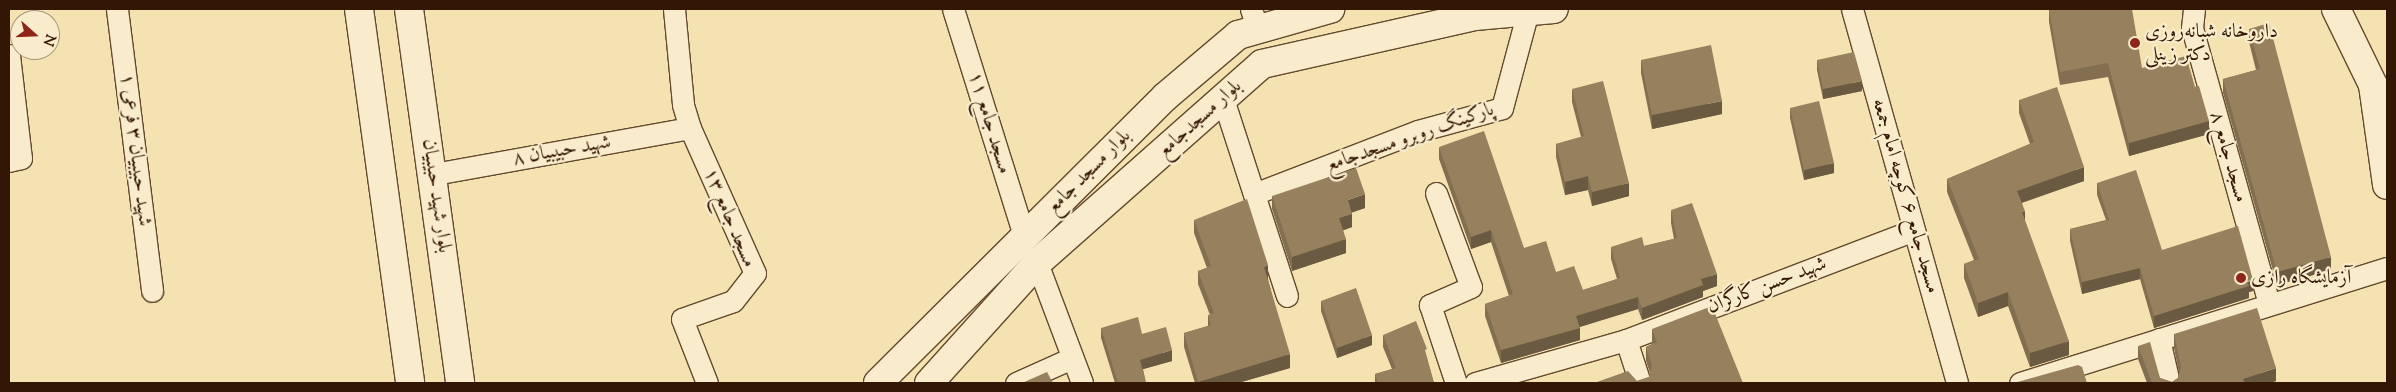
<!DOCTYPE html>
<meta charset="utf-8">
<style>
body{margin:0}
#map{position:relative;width:2396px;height:392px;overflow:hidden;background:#f4e2b1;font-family:"Sorts Mill Goudy",Amiri,serif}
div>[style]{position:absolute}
.roads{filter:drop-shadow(1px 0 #63492e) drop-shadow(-1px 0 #63492e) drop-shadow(0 1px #63492e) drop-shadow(0 -1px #63492e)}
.minor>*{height:21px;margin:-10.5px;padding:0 10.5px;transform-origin:10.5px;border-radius:10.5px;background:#f8eccc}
.secondary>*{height:28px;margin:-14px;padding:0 14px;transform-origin:14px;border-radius:14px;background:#f8eccc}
.wall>*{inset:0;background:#826e50}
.shaded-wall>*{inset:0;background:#6a5a41}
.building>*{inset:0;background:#97805d}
.dots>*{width:14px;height:14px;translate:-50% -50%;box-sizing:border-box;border:2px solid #f8eccc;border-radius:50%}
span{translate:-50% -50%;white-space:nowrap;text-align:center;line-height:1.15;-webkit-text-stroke:4.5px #f8eccc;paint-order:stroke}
.poi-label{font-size:20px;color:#331603}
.left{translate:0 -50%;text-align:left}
.street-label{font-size:20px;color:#331603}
.frame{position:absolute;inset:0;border:10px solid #331603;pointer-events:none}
.north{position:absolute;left:10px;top:10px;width:50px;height:50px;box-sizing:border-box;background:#f8eccc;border:1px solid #a9967c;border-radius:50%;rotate:110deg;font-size:14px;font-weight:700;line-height:20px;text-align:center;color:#331603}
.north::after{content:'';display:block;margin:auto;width:18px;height:22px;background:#8f2418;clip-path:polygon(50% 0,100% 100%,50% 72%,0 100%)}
</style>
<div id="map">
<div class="roads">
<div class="minor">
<div style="left:117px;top:9px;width:284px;rotate:82.9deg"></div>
<div style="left:674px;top:9px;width:96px;rotate:84.6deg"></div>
<div style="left:683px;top:105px;width:24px;rotate:73deg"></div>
<div style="left:690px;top:128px;width:159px;rotate:65.9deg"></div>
<div style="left:755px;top:273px;width:36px;rotate:128deg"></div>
<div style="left:733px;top:301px;width:54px;rotate:160.6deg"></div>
<div style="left:682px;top:319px;width:69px;rotate:68.7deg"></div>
<div style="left:953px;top:9px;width:238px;rotate:72.6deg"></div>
<div style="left:1251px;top:9px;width:21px;rotate:71deg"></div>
<div style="left:1852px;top:9px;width:388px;rotate:74.3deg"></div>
<div style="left:2194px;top:9px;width:19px;rotate:96deg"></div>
<div style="left:2192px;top:28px;width:287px;rotate:74.4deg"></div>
<div style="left:9px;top:55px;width:104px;rotate:83.4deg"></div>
<div style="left:21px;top:158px;width:12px;rotate:166deg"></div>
<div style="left:1223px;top:99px;width:207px;rotate:72deg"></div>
<div style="left:434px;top:174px;width:260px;rotate:-10.2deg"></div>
<div style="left:1436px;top:193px;width:100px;rotate:69.6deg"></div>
<div style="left:1471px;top:287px;width:45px;rotate:156.3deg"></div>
<div style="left:1430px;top:305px;width:82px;rotate:71.6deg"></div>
<div style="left:1254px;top:194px;width:176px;rotate:-21deg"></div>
<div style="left:1418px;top:131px;width:87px;rotate:-15.3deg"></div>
<div style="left:1502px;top:108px;width:100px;rotate:-75deg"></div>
<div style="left:1037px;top:263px;width:128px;rotate:69.4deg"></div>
<div style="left:2159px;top:339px;width:45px;rotate:77.2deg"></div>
<div style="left:1626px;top:340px;width:45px;rotate:72deg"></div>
<div style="left:1016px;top:383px;width:61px;rotate:-24.1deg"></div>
<div style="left:1475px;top:383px;width:157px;rotate:-15.9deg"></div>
<div style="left:1626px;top:340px;width:308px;rotate:-20.9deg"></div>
<div style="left:2020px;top:383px;width:385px;rotate:-17.4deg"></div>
</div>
<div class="secondary">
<div style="left:359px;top:9px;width:377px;rotate:82.2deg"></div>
<div style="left:409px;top:9px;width:377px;rotate:82.2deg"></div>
<div style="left:2336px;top:9px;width:85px;rotate:64deg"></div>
<div style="left:2373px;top:85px;width:101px;rotate:82deg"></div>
<div style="left:878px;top:383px;width:405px;rotate:-44.9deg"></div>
<div style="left:1165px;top:97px;width:96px;rotate:-40.3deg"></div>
<div style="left:1238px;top:35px;width:96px;rotate:-15.8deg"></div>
<div style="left:929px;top:383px;width:161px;rotate:-48deg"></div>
<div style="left:1037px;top:263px;width:300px;rotate:-41.5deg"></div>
<div style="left:1262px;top:64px;width:218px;rotate:-12.7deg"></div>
<div style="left:1475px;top:16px;width:79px;rotate:-5.1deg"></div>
</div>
</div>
<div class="wall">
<div style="clip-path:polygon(2049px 9px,2142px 68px,2195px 87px,2209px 134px,2129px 156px,2108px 77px,2060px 85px,2049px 22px)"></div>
<div style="clip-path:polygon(2249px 29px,2331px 270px,2277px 285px,2223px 93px,2223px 79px,2256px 70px,2249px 42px)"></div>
<div style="clip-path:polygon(1641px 60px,1722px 114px,1652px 129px,1641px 73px)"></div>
<div style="clip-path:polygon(1817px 60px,1862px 91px,1823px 99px,1817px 70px)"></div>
<div style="clip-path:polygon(1572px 89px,1629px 196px,1592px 206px,1588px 190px,1565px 195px,1556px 157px,1556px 144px,1581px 137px,1572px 102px)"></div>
<div style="clip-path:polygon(2019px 100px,2084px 181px,2022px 203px,2025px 221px,2069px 355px,2030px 367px,2008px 306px,1978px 317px,1964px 278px,1964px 264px,1974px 260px,1947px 192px,1947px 179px,2030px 144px,2019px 113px)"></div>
<div style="clip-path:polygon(1790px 108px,1834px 173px,1804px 180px,1790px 118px)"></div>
<div style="clip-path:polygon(1439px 147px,1524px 248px,1556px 272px,1583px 290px,1617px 279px,1611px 259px,1611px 247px,1644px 246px,1674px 239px,1671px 223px,1671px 210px,1717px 286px,1703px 291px,1703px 297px,1642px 320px,1638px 309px,1580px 327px,1580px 340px,1501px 363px,1485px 316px,1485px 304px,1509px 296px,1491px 242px,1471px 249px,1439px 159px)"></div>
<div style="clip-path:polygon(2097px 183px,2162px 250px,2253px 291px,2249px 292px,2249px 298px,2154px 328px,2140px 279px,2082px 294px,2070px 241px,2070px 229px,2106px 220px,2097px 195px)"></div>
<div style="clip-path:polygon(1272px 196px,1365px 208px,1352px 212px,1352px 227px,1343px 230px,1346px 253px,1292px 271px,1272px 209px)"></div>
<div style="clip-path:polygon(1194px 220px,1268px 279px,1290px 368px,1238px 383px,1195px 383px,1184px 347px,1184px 333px,1208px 326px,1208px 315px,1210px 315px,1198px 284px,1198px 271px,1207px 268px,1194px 233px)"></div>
<div style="clip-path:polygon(1321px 301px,1372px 345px,1337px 358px,1321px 311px)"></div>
<div style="clip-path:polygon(1101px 328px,1142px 334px,1172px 361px,1143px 369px,1146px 383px,1115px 383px,1101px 338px)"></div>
<div style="clip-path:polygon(1652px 329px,1743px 383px,1637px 381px,1649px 377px,1650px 373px,1646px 361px,1646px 347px,1652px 344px)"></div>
<div style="clip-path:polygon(2174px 334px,2276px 381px,2270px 383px,2147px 383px,2138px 359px,2138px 346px,2160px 378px,2172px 382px,2178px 378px,2179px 373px,2174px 348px)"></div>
<div style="clip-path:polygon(1383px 335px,1427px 359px,1434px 383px,1375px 383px,1375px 374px,1392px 369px,1383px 347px)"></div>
</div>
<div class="shaded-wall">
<div style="clip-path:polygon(1862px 81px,1862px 91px,1823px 99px,1823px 89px)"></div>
<div style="clip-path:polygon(1722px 101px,1722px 114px,1652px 129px,1652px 115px)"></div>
<div style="clip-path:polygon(2209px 121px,2209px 134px,2129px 156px,2129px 143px)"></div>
<div style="clip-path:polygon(1834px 163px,1834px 173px,1804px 180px,1804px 170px)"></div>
<div style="clip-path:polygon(2084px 167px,2084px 181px,2017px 204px,2017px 191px)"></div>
<div style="clip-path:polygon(1588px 176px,1588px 190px,1565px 195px,1565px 182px)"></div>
<div style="clip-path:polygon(1629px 183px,1629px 196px,1592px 206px,1592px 192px)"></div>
<div style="clip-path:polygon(1365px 194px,1365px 208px,1348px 214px,1348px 200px)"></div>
<div style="clip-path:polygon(2025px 211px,2025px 224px,2022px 212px)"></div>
<div style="clip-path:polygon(1352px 214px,1352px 227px,1339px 232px,1339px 218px)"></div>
<div style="clip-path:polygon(1491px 230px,1491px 242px,1471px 249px,1471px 237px)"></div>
<div style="clip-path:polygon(1346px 239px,1346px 253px,1292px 271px,1292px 257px)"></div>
<div style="clip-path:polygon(2331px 257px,2331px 270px,2277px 285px,2277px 272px)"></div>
<div style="clip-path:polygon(1268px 265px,1268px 279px,1264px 280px,1264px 267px)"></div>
<div style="clip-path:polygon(2140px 268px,2140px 279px,2082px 294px,2082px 282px)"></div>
<div style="clip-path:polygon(1717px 274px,1717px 286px,1703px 291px,1703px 297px,1642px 320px,1642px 308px,1701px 279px)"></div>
<div style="clip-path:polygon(2253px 280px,2253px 291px,2249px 292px,2249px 298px,2154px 328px,2154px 316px)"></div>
<div style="clip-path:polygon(2008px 292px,2008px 306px,1978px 317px,1978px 303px)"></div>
<div style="clip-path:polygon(1638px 297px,1638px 309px,1576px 328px,1576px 316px)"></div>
<div style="clip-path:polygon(1580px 328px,1580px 340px,1501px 363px,1501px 350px)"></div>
<div style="clip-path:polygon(1372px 335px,1372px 345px,1337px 358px,1337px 348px)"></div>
<div style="clip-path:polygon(2069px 341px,2069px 355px,2030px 367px,2030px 353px)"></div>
<div style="clip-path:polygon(1172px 350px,1172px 361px,1140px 370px,1140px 360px)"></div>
<div style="clip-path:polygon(1290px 354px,1290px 368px,1238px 383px,1198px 383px,1198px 382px)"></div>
<div style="clip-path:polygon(2276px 368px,2276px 381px,2270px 383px,2243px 383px,2243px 379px)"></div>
</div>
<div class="building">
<div style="clip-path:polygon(2049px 9px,2132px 9px,2142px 68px,2186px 56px,2195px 87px,2199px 86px,2209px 121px,2129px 143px,2108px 63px,2060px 72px)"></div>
<div style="clip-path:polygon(2269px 23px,2331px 257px,2277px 272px,2223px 79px,2260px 69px,2249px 29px)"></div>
<div style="clip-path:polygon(1711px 45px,1722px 101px,1652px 115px,1641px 60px)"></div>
<div style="clip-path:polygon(1854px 52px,1862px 81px,1823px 89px,1817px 60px)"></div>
<div style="clip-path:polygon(1603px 81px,1629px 183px,1592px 192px,1588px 176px,1565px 182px,1556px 144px,1584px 136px,1572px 89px)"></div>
<div style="clip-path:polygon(2057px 87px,2084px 167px,2017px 191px,2025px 211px,2022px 212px,2069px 341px,2030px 353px,2008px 292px,1978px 303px,1964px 264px,1979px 259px,1947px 179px,2034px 142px,2019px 100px)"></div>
<div style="clip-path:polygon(1819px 101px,1834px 163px,1804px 170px,1790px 108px)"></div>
<div style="clip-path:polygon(1484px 131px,1524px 248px,1546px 241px,1556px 272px,1574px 266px,1583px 290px,1620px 278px,1611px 247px,1642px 237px,1644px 246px,1677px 238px,1671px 210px,1692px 203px,1717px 274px,1701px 279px,1703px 285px,1642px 308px,1638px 297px,1576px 316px,1580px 328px,1501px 350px,1485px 304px,1513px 294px,1491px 230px,1471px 237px,1439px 147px)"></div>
<div style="clip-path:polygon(1356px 168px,1365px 194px,1348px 200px,1352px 214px,1339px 218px,1346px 239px,1292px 257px,1272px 196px)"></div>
<div style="clip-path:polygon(2136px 170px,2162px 250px,2238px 226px,2253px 280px,2247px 281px,2249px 286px,2154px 316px,2140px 268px,2082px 282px,2070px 229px,2109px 220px,2097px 183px)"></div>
<div style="clip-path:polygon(1247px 199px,1268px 265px,1264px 267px,1290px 354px,1198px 382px,1184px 333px,1211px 325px,1208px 315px,1214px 313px,1198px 271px,1211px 266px,1194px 220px)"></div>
<div style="clip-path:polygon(1356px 288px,1372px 335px,1337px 348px,1321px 301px)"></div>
<div style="clip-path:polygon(1712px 306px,1743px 383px,1594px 383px,1628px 371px,1637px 381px,1649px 377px,1652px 365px,1646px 347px,1657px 342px,1652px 329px)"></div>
<div style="clip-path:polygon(2257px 308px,2276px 368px,2243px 379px,2245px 383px,2152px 383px,2138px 346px,2150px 342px,2160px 378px,2172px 382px,2178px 378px,2181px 367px,2174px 334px)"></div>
<div style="clip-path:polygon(1138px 317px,1142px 334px,1166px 327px,1172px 350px,1140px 360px,1146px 383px,1118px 383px,1101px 328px)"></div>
<div style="clip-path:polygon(1416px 321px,1427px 349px,1425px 350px,1434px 383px,1378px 383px,1375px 374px,1396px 368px,1383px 335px)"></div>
<div style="clip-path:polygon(2078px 365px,2082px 367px,2087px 383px,2014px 383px)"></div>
<div style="clip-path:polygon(1047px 372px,1053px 383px,1022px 383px)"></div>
</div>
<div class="dots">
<div style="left:2135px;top:43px;background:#8f2418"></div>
<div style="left:2241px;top:278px;background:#8f2418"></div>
</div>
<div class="poi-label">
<span class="left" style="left:2145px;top:44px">داروخانه شبانه‌روزی<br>دکتر زینلی</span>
<span class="left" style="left:2251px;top:278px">آزمایشگاه رازی</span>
</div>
<div class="street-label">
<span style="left:1200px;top:119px;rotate:-42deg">بلوار مسجدجامع</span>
<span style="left:989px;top:123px;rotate:73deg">مسجد جامع ۱۱</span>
<span style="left:1410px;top:138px;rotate:-19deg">پارکینگ روبرو مسجدجامع</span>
<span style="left:135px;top:150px;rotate:83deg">شهید حبیبیان ۳ فرعی ۱</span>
<span style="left:562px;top:151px;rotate:-10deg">شهید حبیبیان ۸</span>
<span style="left:2228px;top:157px;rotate:74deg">مسجد جامع ۸</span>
<span style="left:1089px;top:172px;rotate:-45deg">بلوار مسجد جامع</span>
<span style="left:436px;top:196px;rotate:82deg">بلوار شهید حبیبیان</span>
<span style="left:1905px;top:196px;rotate:74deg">مسجد جامع ۶ کوچه امام جمعه</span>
<span style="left:729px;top:218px;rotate:67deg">مسجد جامع ۱۳</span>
<span style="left:1767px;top:286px;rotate:-21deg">شهید حسن کارگران</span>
</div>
<div class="frame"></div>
<div class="north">N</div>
</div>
